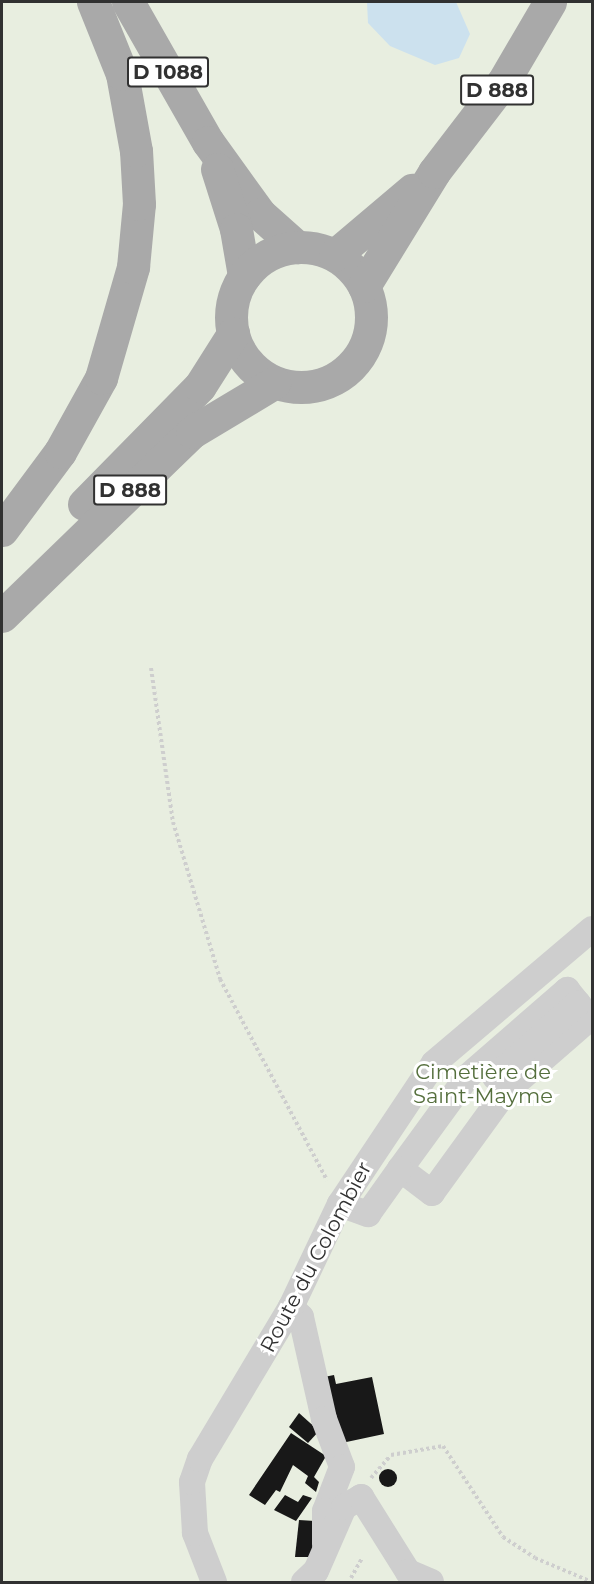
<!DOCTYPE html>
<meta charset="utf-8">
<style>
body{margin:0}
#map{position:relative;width:594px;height:1584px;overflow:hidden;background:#fff;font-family:Montserrat,sans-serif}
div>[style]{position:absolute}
.green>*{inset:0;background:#e8eee0}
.water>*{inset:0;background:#cce1ee}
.building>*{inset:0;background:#181818}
.round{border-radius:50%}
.path>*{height:4px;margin-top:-2px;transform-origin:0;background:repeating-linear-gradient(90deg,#cecece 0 3px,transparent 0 6px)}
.minor>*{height:26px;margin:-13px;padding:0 13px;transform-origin:13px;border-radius:13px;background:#cecece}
.major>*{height:33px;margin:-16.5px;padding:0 16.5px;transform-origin:16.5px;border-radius:16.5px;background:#a9a9a9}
.major>.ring{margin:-16.5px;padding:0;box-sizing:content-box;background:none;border:33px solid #a9a9a9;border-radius:50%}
span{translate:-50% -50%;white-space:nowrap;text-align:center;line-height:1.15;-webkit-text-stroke:6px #fff;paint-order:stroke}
.shield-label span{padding:2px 4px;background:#fff;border:2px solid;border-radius:4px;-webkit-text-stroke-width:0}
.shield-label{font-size:20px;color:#313131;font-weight:700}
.park-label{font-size:21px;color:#556f3d}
.street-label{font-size:21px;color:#313131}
.frame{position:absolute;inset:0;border:3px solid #313131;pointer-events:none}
</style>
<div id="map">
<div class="green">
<div style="clip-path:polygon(2px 2px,592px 2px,592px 1582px,2px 1582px)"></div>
</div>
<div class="water">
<div style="clip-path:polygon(367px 2px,456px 2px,470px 34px,459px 58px,435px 65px,390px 46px,368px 23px)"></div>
</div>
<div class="building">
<div style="clip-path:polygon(334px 1375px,336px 1384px,372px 1377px,384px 1434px,337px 1444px,324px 1377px)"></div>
<div style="clip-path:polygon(299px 1413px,319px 1431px,308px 1443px,289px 1427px)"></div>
<div style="clip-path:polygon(291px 1433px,326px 1456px,314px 1477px,319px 1482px,316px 1492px,305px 1483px,308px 1476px,293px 1465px,280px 1492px,276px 1490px,265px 1505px,249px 1495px)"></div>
<div class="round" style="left:379px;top:1469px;width:18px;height:18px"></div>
<div style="clip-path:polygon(285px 1495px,298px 1502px,303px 1495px,312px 1498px,296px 1521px,274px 1510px)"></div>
<div style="clip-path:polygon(299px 1520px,315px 1521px,313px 1557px,295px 1557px)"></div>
</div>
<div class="path">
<div style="left:151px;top:668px;width:156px;rotate:81.9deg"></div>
<div style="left:173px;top:822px;width:164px;rotate:73.3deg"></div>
<div style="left:220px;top:979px;width:228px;rotate:62deg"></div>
<div style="left:371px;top:1478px;width:30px;rotate:-49deg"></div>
<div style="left:391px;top:1455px;width:53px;rotate:-9.8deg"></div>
<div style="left:443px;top:1446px;width:109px;rotate:56.6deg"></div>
<div style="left:503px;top:1537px;width:38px;rotate:33deg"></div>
<div style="left:535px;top:1558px;width:62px;rotate:22.8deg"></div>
<div style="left:351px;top:1578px;width:23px;rotate:-61deg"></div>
</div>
<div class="minor">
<div style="left:567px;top:990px;width:36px;rotate:51deg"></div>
<div style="left:590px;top:1018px;width:111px;rotate:139deg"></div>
<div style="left:506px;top:1091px;width:126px;rotate:126deg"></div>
<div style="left:432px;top:1193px;width:40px;rotate:-143deg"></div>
<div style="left:400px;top:1169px;width:114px;rotate:-53.9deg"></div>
<div style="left:467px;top:1077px;width:133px;rotate:-41deg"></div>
<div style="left:495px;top:1077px;width:111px;rotate:-41.7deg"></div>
<div style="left:340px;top:1204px;width:30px;rotate:20deg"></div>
<div style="left:368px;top:1214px;width:55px;rotate:-54.6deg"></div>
<div style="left:291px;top:1307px;width:14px;rotate:45deg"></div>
<div style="left:301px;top:1317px;width:105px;rotate:77.3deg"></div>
<div style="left:324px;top:1419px;width:51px;rotate:69.4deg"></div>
<div style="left:342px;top:1467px;width:47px;rotate:111.1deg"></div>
<div style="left:325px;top:1511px;width:33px;rotate:90deg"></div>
<div style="left:214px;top:1582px;width:53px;rotate:-111.2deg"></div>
<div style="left:195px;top:1533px;width:51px;rotate:-93.4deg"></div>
<div style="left:192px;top:1482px;width:24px;rotate:-71deg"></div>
<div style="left:200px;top:1459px;width:177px;rotate:-59.1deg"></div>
<div style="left:291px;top:1307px;width:114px;rotate:-64.6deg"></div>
<div style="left:340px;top:1204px;width:169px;rotate:-56.3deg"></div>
<div style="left:434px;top:1063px;width:207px;rotate:-40.3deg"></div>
<div style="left:304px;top:1582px;width:16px;rotate:-43deg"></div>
<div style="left:316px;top:1571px;width:70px;rotate:-66.4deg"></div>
<div style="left:344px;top:1507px;width:20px;rotate:-30deg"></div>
<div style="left:361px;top:1497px;width:89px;rotate:57.9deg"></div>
<div style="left:408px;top:1572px;width:25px;rotate:23deg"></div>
</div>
<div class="major">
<div style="left:128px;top:2px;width:161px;rotate:60.3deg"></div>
<div style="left:208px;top:142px;width:89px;rotate:54.2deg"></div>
<div style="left:260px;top:214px;width:50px;rotate:41.7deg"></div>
<div style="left:217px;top:169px;width:63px;rotate:72.4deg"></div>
<div style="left:236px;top:229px;width:48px;rotate:80.3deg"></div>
<div class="ring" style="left:231px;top:247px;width:107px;height:107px"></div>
<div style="left:335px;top:255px;width:101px;rotate:-40.2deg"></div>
<div style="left:364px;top:286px;width:134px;rotate:-58.4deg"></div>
<div style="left:434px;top:172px;width:113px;rotate:-52.5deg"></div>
<div style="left:503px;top:82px;width:93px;rotate:-59.6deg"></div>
<div style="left:84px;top:504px;width:165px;rotate:-45.5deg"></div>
<div style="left:200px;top:386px;width:62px;rotate:-57.6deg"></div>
<div style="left:2px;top:530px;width:97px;rotate:-53.4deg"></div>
<div style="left:60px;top:452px;width:85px;rotate:-61deg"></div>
<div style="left:101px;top:378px;width:116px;rotate:-73.9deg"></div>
<div style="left:133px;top:267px;width:63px;rotate:-84.6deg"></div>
<div style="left:139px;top:204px;width:53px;rotate:-93.2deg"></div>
<div style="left:136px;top:151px;width:78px;rotate:-100.3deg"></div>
<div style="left:122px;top:74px;width:78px;rotate:-111.9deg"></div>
<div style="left:2px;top:616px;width:264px;rotate:-44.1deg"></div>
<div style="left:192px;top:432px;width:96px;rotate:-30.9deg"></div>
</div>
<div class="shield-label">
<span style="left:168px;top:72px">D 1088</span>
<span style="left:497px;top:90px">D 888</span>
<span style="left:130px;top:490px">D 888</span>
</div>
<div class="park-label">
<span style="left:483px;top:1084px">Cimetière de<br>Saint-Mayme</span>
</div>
<div class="street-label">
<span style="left:316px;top:1257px;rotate:-62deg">Route du Colombier</span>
</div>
<div class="frame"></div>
</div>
